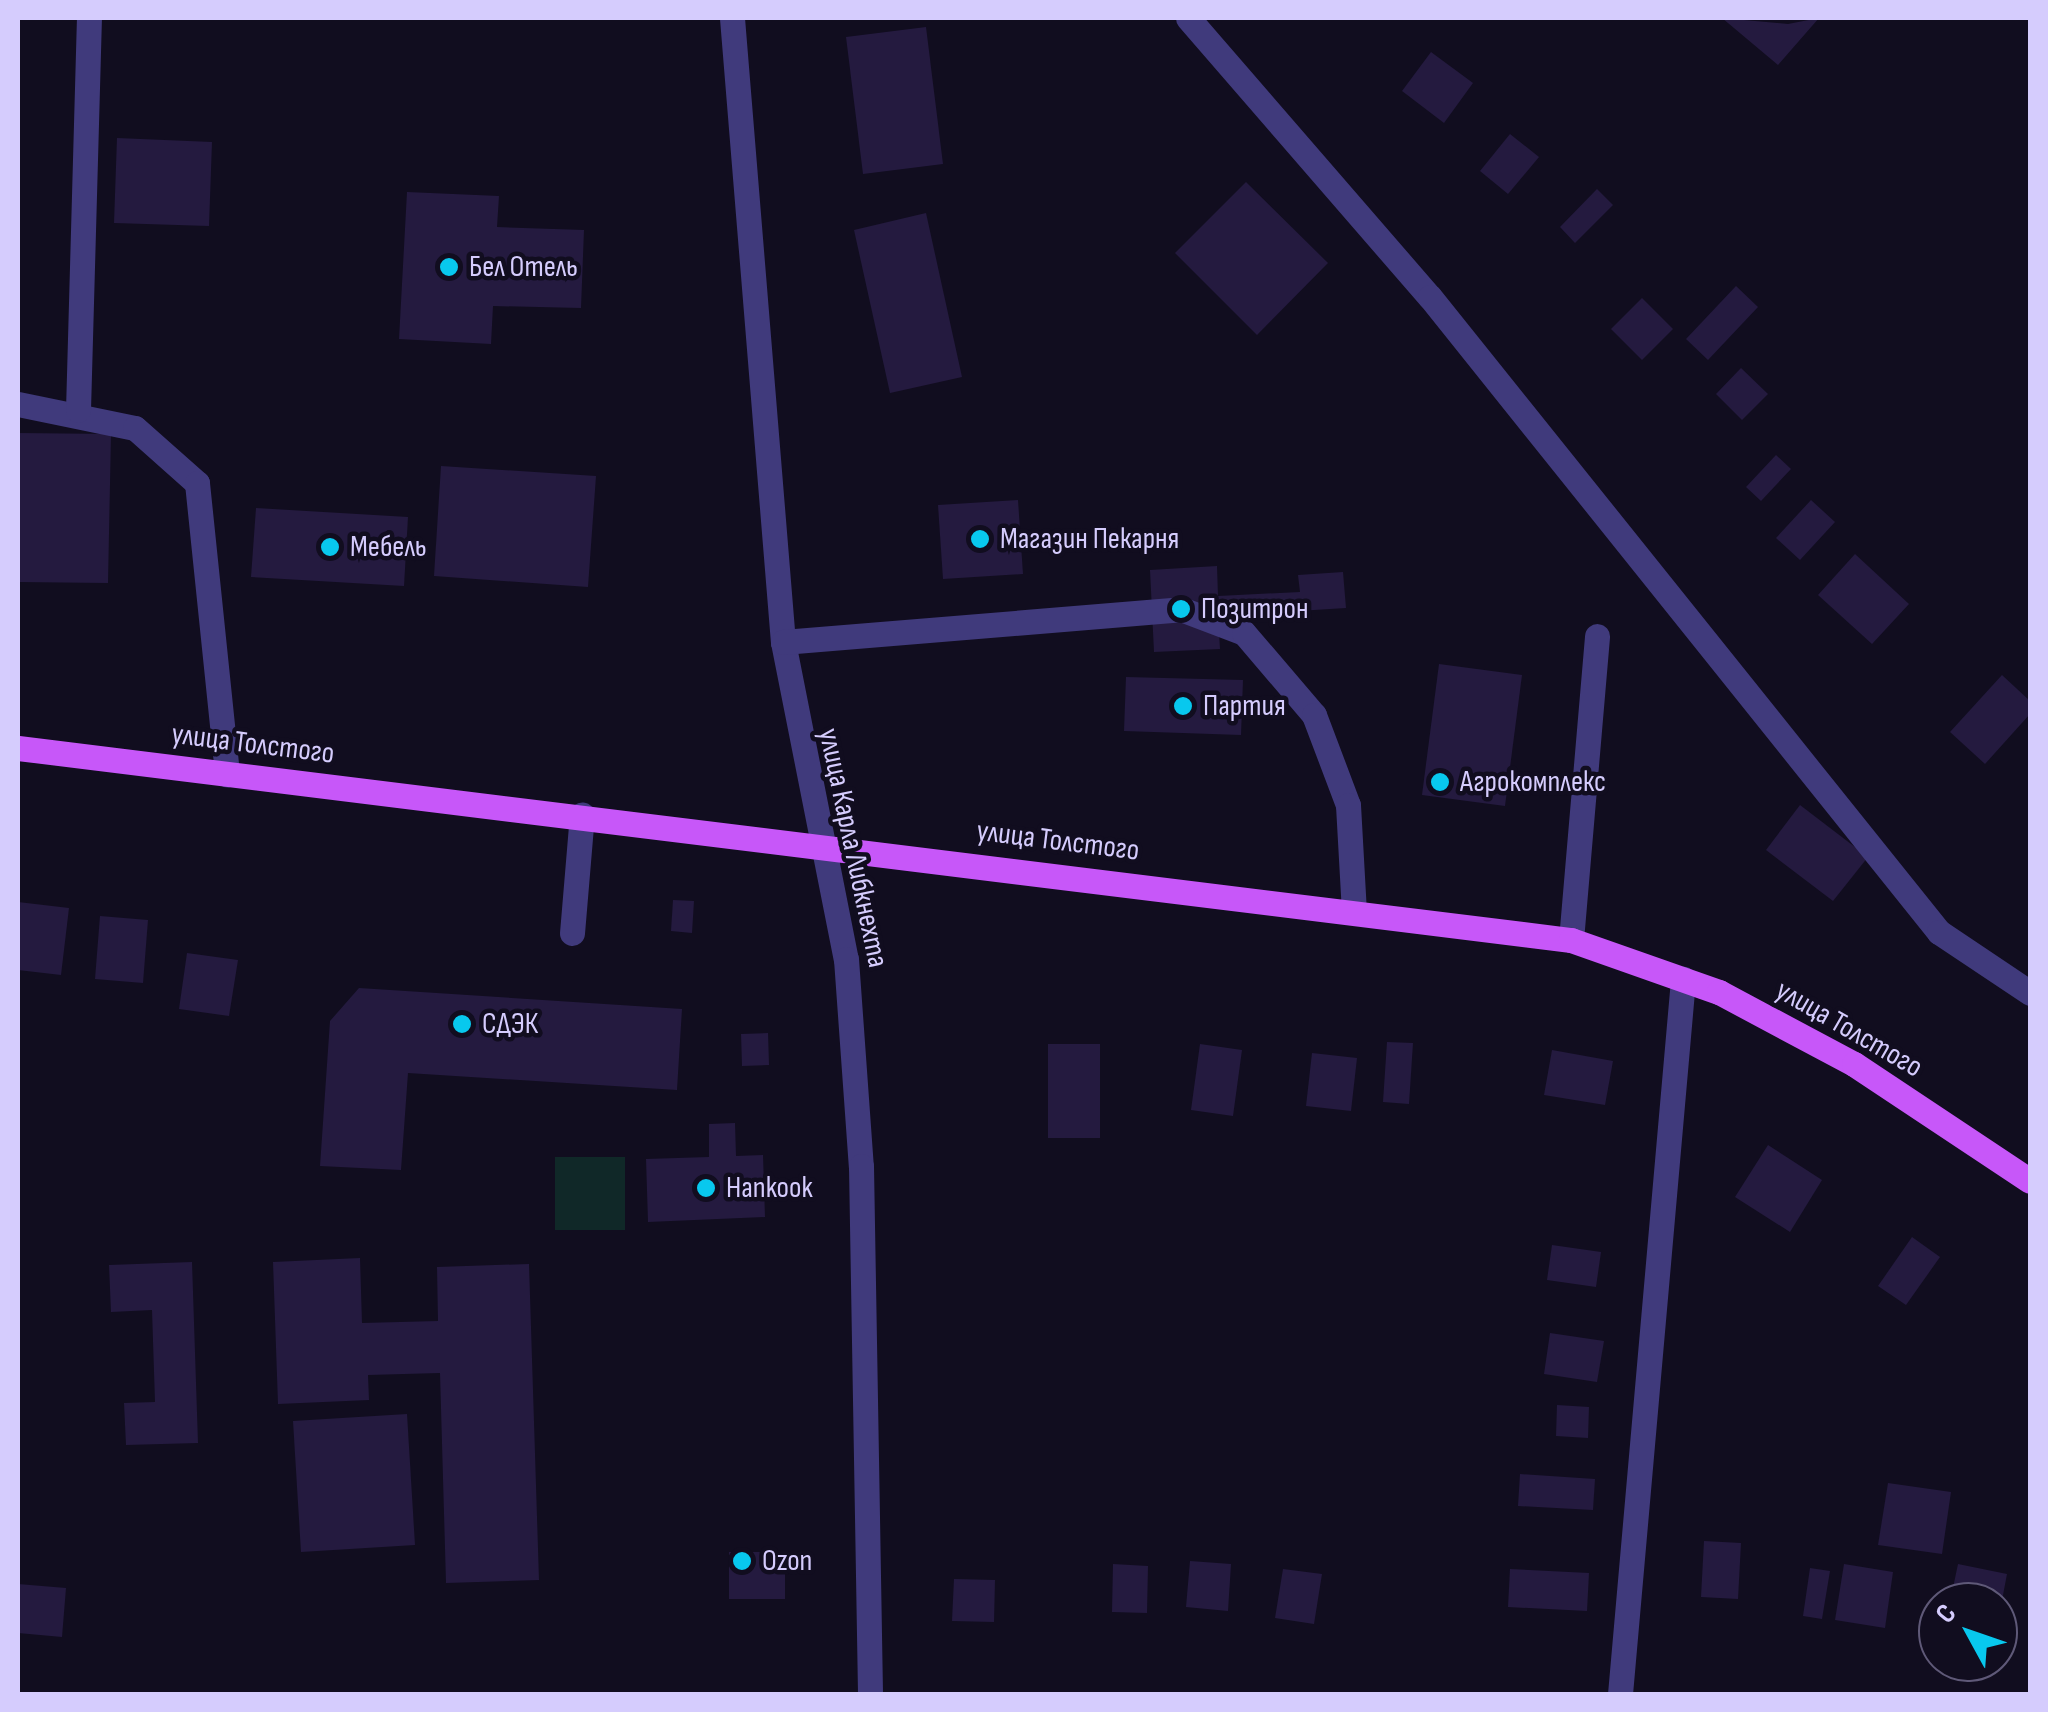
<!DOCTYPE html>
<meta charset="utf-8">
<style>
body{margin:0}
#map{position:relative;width:2048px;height:1712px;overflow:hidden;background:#110d1f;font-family:"Sofia Sans Condensed",sans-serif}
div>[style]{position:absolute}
.green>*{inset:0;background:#102828}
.building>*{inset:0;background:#241a3f}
.minor>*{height:25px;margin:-12.5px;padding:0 12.5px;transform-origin:12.5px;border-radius:12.5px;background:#403a7c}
.major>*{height:25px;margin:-12.5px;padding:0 12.5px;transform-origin:12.5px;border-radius:12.5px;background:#c757f9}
.dots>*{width:28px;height:28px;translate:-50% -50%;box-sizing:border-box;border:5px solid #110d1f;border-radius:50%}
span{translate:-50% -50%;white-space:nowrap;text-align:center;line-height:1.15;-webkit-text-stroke:9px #110d1f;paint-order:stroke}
.poi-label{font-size:30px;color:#d5ccfd}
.left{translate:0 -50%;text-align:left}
.street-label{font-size:30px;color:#d5ccfd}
.frame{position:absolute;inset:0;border:20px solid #d5ccfd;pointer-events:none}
.north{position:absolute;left:1918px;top:1582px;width:100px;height:100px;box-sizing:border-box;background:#110d1f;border:2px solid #5f5978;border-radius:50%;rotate:310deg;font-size:28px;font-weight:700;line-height:40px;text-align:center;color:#d5ccfd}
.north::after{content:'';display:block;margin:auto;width:35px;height:45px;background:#08c8ee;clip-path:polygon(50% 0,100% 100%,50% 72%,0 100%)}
</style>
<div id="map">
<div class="green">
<div style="clip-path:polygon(555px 1157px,625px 1157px,625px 1230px,555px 1230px)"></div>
</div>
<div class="building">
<div style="clip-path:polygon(1722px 18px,1788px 24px,1819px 18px,1778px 65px)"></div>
<div style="clip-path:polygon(926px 27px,943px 164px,863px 174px,846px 37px)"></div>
<div style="clip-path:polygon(1431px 52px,1473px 83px,1444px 123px,1402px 91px)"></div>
<div style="clip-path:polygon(1510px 134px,1539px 157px,1508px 194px,1480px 171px)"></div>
<div style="clip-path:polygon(117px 138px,212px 142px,209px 226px,114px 223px)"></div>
<div style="clip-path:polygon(1246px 182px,1328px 263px,1257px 335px,1175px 253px)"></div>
<div style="clip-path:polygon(1597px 189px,1613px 205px,1575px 243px,1560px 227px)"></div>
<div style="clip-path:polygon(407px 192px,499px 196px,497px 227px,584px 230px,581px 308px,493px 306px,491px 344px,399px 339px)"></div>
<div style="clip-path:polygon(926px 213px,962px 377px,890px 393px,854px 230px)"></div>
<div style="clip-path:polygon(1736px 286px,1758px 307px,1708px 360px,1686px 339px)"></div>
<div style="clip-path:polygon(1642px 298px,1673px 329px,1642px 360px,1611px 329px)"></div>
<div style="clip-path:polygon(1741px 368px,1768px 394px,1742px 420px,1716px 394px)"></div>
<div style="clip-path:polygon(18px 433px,111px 434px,108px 583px,18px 582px)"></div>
<div style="clip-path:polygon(1776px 455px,1791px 469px,1761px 501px,1746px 487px)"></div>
<div style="clip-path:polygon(441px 466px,596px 476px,588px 587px,434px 576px)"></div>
<div style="clip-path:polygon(1018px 500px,1023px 574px,943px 579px,938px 505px)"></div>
<div style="clip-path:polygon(1811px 500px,1835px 522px,1800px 560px,1776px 538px)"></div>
<div style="clip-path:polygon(256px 508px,408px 517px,404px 586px,251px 577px)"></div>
<div style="clip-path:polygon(1855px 554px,1909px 604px,1872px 644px,1818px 595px)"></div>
<div style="clip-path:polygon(1217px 566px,1218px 596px,1300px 592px,1298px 575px,1343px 572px,1346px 608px,1218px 616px,1220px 649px,1154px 652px,1150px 570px)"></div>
<div style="clip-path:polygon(1439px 664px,1522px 675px,1505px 806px,1422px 795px)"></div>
<div style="clip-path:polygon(2002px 675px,2030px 701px,2030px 714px,1985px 764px,1950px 732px)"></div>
<div style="clip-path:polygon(1126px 677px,1243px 680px,1241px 735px,1124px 731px)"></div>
<div style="clip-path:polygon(1800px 805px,1868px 857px,1833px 901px,1766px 850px)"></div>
<div style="clip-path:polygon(673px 900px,694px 901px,692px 933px,671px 931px)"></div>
<div style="clip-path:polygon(18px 902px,69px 908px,61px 975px,18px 970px)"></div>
<div style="clip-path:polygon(100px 916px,148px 920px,143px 983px,95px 979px)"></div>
<div style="clip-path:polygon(187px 953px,238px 960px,229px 1016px,179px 1009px)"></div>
<div style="clip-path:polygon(359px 988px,682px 1009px,677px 1090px,408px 1073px,401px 1170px,320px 1166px,330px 1021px)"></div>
<div style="clip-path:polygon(768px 1033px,769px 1065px,742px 1066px,741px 1034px)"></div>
<div style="clip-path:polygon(1387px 1042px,1413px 1043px,1409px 1104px,1383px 1102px)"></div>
<div style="clip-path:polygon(1048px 1044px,1100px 1044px,1100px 1138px,1048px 1138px)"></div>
<div style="clip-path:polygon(1200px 1044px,1242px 1050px,1233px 1116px,1191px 1110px)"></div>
<div style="clip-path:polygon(1552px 1050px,1613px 1061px,1605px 1105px,1544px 1095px)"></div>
<div style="clip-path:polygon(1312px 1053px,1357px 1058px,1351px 1111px,1306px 1106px)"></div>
<div style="clip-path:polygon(735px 1123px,736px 1156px,763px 1155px,765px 1217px,648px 1222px,646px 1159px,709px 1157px,709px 1124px)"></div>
<div style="clip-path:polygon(1768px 1145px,1822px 1180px,1790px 1232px,1735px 1197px)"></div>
<div style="clip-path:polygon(1912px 1237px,1940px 1257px,1906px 1305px,1878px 1286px)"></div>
<div style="clip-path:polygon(1552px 1245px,1601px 1252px,1596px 1287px,1547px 1280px)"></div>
<div style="clip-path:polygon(360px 1258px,362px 1323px,438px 1321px,437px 1267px,529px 1264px,539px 1580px,446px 1583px,440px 1373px,368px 1375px,369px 1400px,278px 1404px,273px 1262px)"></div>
<div style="clip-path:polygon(192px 1262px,198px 1443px,126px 1445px,124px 1403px,155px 1402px,152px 1310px,111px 1312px,109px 1265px)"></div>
<div style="clip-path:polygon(1550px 1333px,1604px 1341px,1597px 1382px,1544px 1374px)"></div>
<div style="clip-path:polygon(1557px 1405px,1589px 1407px,1588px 1438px,1556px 1436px)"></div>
<div style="clip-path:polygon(407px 1414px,415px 1545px,301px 1552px,293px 1421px)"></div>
<div style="clip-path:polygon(1520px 1474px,1595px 1479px,1593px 1510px,1518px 1506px)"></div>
<div style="clip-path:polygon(1888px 1483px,1951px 1492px,1942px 1554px,1878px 1545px)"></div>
<div style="clip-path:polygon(1704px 1541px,1741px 1543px,1738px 1599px,1701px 1597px)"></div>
<div style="clip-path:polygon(729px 1552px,785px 1552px,785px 1599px,729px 1599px)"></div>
<div style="clip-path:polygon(1190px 1561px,1231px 1564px,1228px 1611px,1186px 1607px)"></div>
<div style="clip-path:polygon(1113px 1564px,1148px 1566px,1147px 1613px,1112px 1612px)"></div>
<div style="clip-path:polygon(1844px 1564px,1893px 1572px,1885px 1628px,1835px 1620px)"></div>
<div style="clip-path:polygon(1958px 1564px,2007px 1574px,2000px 1611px,1998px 1602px,1950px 1602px)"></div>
<div style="clip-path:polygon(1810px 1568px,1830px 1571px,1822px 1619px,1803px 1616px)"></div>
<div style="clip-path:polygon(1283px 1569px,1322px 1574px,1314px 1624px,1275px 1618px)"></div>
<div style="clip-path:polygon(1510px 1569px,1589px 1573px,1587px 1611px,1508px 1607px)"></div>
<div style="clip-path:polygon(954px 1579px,995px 1580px,994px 1622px,952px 1621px)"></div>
<div style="clip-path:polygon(18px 1584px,66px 1588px,62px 1637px,18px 1633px)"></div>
</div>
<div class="minor">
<div style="left:732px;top:18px;width:626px;rotate:85.33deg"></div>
<div style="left:783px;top:642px;width:323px;rotate:78.8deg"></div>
<div style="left:846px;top:959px;width:208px;rotate:85.9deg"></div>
<div style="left:861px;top:1166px;width:528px;rotate:89.02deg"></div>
<div style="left:1188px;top:18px;width:369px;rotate:49.1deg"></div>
<div style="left:1430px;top:297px;width:814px;rotate:51.29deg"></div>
<div style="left:1939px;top:932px;width:110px;rotate:33.8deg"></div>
<div style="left:18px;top:404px;width:119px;rotate:11.6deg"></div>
<div style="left:135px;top:428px;width:83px;rotate:41.6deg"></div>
<div style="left:197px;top:483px;width:293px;rotate:84.1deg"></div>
<div style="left:78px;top:410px;width:392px;rotate:-88.4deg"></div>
<div style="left:783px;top:642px;width:399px;rotate:-4.7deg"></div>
<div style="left:1181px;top:609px;width:67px;rotate:20.9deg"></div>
<div style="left:1244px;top:633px;width:108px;rotate:49.5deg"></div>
<div style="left:1314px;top:715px;width:96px;rotate:69.3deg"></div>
<div style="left:1348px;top:805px;width:107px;rotate:86.8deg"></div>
<div style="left:572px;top:933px;width:119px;rotate:-85.2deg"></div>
<div style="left:1571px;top:940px;width:305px;rotate:-85.1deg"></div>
<div style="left:1620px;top:1694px;width:718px;rotate:-84.96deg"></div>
</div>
<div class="major">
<div style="left:18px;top:748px;width:1565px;rotate:7.05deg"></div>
<div style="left:1571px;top:940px;width:157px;rotate:19.4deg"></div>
<div style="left:1719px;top:992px;width:153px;rotate:28.1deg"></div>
<div style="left:1854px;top:1064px;width:211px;rotate:33.6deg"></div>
</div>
<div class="dots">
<div style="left:449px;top:267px;background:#08c8ee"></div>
<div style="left:980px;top:539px;background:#08c8ee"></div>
<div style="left:330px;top:547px;background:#08c8ee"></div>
<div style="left:1181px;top:609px;background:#08c8ee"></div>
<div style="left:1183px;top:706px;background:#08c8ee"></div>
<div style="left:1440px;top:782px;background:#08c8ee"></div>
<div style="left:462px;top:1024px;background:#08c8ee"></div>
<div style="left:706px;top:1188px;background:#08c8ee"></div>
<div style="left:742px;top:1561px;background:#08c8ee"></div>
</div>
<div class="poi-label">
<span class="left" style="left:469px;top:267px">Бел Отель</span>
<span class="left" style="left:1000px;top:539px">Магазин Пекарня</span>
<span class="left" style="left:350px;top:547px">Мебель</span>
<span class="left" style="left:1201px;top:609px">Позитрон</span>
<span class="left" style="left:1203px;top:706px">Партия</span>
<span class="left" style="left:1460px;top:782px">Агрокомплекс</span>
<span class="left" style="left:482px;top:1024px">СДЭК</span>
<span class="left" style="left:726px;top:1188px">Hankook</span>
<span class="left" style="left:762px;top:1561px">Ozon</span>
</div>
<div class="street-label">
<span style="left:253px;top:744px;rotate:7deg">улица Толстого</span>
<span style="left:1058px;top:841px;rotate:7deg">улица Толстого</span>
<span style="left:853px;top:848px;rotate:78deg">улица Карла Либкнехта</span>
<span style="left:1849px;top:1029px;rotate:30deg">улица Толстого</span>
</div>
<div class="frame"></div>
<div class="north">С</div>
</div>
